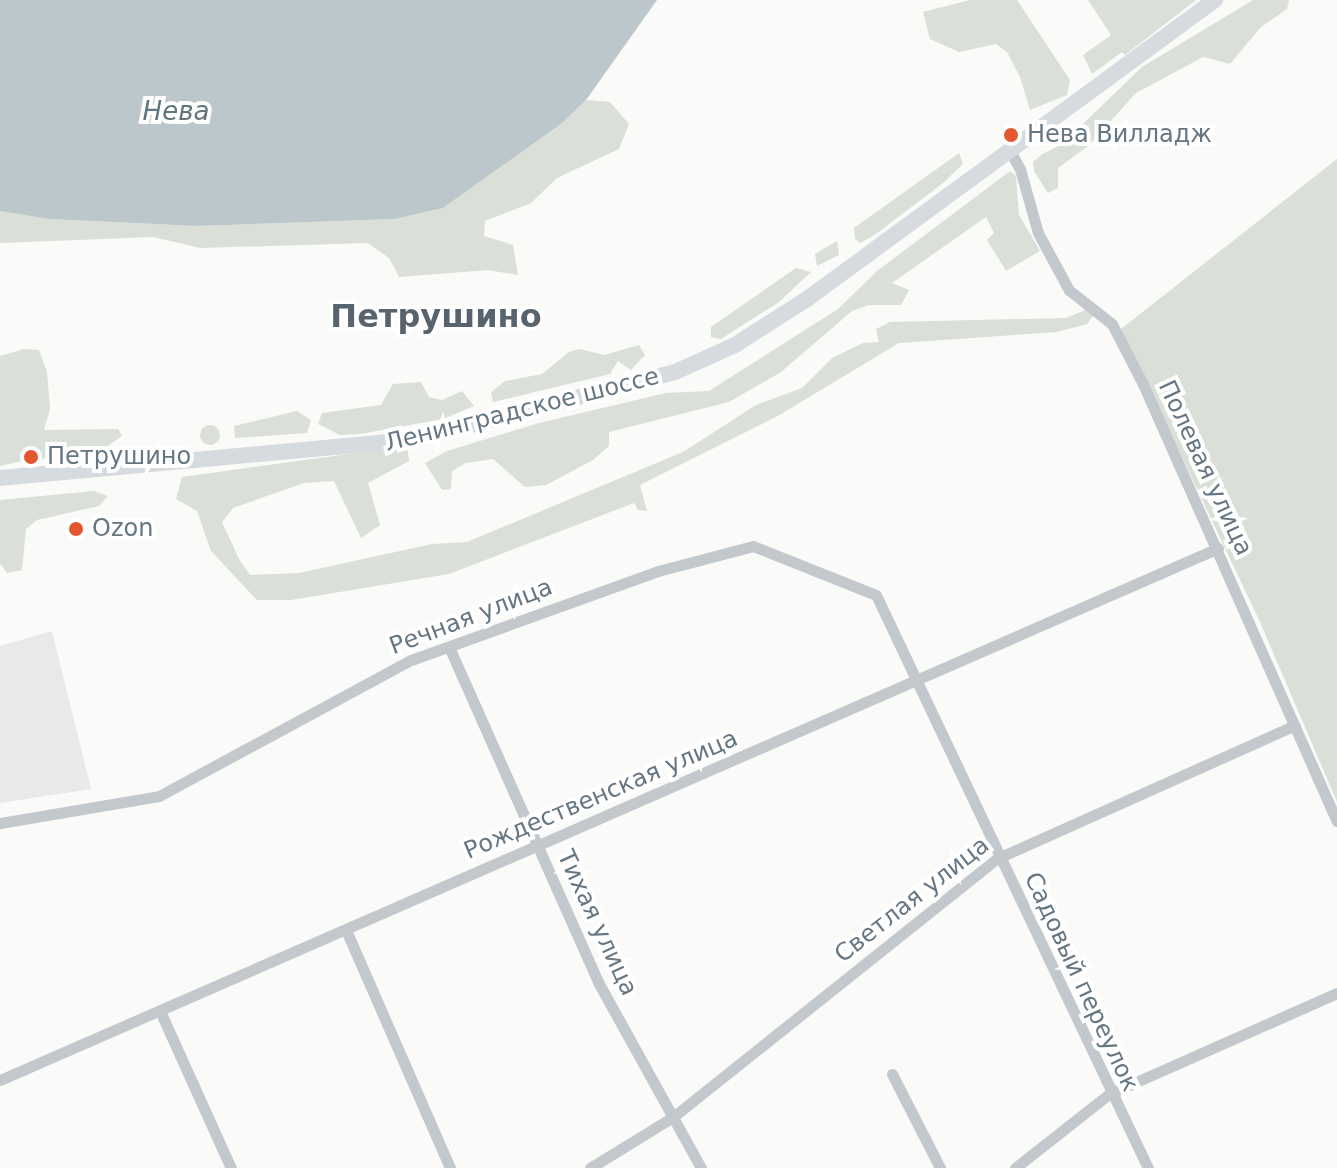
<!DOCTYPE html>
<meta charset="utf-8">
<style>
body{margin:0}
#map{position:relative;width:1337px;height:1168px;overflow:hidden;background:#fafaf8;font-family:"DejaVu Sans",sans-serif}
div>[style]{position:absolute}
.built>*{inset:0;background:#e8e9e9}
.green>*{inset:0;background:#dadfd7}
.round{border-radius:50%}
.water>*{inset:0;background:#bbc7cb}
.minor>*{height:11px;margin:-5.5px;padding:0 5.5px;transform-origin:5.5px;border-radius:5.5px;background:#c3c8cc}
.primary>*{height:16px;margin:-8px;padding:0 8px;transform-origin:8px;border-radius:8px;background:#d6dbdf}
.dots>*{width:22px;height:22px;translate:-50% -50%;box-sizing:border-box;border:4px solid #fff;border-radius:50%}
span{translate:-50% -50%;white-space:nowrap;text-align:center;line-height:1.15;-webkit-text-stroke:8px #fff;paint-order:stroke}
.poi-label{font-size:24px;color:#657683}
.left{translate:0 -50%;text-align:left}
.street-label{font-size:24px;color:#657683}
.water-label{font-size:26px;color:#60757c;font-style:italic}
.district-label{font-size:32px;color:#57646e;font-weight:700}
</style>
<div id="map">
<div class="built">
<div style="clip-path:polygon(52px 631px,91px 789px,0 803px,0 646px)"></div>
</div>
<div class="green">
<div style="clip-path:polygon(970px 0,1017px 0,1070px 80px,1067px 95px,1030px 110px,1020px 77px,1007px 52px,996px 44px,959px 52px,930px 39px,923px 12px)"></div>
<div style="clip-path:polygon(1088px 0,1196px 0,1125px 55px,1122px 52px,1092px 74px,1083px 55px,1111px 35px)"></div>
<div style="clip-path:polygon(1253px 0,1289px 0,1287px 9px,1260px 28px,1230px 64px,1203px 57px,1136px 93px,1087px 147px,1058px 168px,1058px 188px,1048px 193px,1034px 171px,1033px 162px,1042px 154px,1061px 145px,1142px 67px)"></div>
<div style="clip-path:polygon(586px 100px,610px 102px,629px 124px,619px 149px,557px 178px,531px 203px,485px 221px,484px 236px,513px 245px,518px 275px,488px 270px,399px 277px,389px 258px,368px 243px,200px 248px,153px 237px,0 243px,0 211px,49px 219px,197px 226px,395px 219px,443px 208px,561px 124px)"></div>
<div style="clip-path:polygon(959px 153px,963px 164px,943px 183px,876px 234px,860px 243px,855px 239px,854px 228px)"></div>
<div style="clip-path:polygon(1337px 159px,1337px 802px,1260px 622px,1121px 329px)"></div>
<div style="clip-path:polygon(1010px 171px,1016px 176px,1019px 215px,1040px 251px,1006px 271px,987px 240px,994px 233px,986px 217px,892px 283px,909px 290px,901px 305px,869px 305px,852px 311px,781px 372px,729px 402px,609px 432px,609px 446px,593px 460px,546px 485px,525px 487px,493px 459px,466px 463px,452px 471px,451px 489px,442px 490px,425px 463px,447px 451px,539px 423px,666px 393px,709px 391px,838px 309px,877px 271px)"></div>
<div style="clip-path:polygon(837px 241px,839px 255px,817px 266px,815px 254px)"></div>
<div style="clip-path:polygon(796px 268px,811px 272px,779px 302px,721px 339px,711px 337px,711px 327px)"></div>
<div style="clip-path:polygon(1085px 310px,1096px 312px,1087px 324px,1057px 332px,899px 343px,776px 417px,640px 485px,647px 511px,638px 510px,634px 503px,449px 574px,291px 600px,257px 600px,211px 551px,197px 511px,176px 499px,182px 477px,407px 446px,409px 461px,368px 483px,380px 525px,361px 538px,334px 481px,304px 483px,233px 508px,222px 522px,239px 559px,250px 575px,299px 573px,432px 544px,467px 542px,683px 452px,756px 405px,802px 388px,832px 358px,863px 343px,879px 342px,876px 329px,890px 322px,1066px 318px)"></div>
<div style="clip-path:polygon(639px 345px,645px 355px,631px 370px,618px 361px,610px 374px,493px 402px,491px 392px,505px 381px,542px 374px,569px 352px,579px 349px,604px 355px)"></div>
<div style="clip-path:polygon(24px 349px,39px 350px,47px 372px,50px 409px,44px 430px,118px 429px,122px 436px,106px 447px,50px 451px,51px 458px,38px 459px,35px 449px,26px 449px,22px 461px,0 466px,0 356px)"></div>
<div style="clip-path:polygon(421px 382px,429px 397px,442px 400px,462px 391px,474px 406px,443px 419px,360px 434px,340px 435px,318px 424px,322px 413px,381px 405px,393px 384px)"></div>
<div style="clip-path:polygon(297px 411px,311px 420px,307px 433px,235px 438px,234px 426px)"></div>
<div class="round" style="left:200px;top:425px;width:20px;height:20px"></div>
<div style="clip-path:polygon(94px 491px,108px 496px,99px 506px,37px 520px,26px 529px,22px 570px,7px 573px,0 563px,0 500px)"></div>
</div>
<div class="water">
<div style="clip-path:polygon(0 0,657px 0,586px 100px,561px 124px,443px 208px,395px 219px,197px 226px,49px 219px,0 211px)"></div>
</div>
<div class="minor">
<div style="left:1010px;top:151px;width:21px;rotate:61deg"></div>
<div style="left:1020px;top:169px;width:66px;rotate:74.3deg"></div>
<div style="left:1038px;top:233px;width:65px;rotate:61.5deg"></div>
<div style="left:1069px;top:290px;width:55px;rotate:38.3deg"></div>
<div style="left:1112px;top:324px;width:68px;rotate:62.7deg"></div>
<div style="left:1143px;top:384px;width:478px;rotate:66.1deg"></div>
<div style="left:449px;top:647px;width:367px;rotate:66deg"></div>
<div style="left:598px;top:982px;width:213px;rotate:61deg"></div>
<div style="left:0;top:823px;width:161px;rotate:-9.6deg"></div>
<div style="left:159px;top:796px;width:286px;rotate:-28.4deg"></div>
<div style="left:411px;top:660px;width:263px;rotate:-19.8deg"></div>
<div style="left:658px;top:571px;width:98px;rotate:-14.7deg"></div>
<div style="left:753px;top:546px;width:132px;rotate:21.7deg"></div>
<div style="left:876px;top:595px;width:634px;rotate:64.61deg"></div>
<div style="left:346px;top:930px;width:260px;rotate:66.4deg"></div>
<div style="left:160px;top:1011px;width:172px;rotate:65.7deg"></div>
<div style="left:892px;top:1074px;width:106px;rotate:62.9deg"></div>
<div style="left:0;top:1080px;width:1329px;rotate:-23.59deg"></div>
<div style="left:590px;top:1168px;width:97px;rotate:-31.6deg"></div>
<div style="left:673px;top:1117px;width:416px;rotate:-38.6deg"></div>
<div style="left:998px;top:858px;width:325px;rotate:-24.1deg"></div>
<div style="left:1015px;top:1168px;width:120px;rotate:-38.2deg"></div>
<div style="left:1109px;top:1094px;width:249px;rotate:-23.9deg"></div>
</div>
<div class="primary">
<div style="left:0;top:478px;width:420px;rotate:-5.3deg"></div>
<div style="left:418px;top:439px;width:266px;rotate:-14.6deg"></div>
<div style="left:675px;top:372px;width:66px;rotate:-24.2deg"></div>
<div style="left:735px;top:345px;width:85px;rotate:-32.6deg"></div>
<div style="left:807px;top:299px;width:506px;rotate:-36.24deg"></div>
</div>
<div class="dots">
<div style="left:1011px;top:135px;background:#e4572e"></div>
<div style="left:31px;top:457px;background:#e4572e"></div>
<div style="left:76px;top:529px;background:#e4572e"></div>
</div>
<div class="poi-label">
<span class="left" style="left:1027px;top:135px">Нева Вилладж</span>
<span class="left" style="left:47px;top:457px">Петрушино</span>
<span class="left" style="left:92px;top:529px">Ozon</span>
</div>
<div class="street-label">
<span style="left:522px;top:410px;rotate:-14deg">Ленинградское шоссе</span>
<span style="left:1205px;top:468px;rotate:65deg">Полевая улица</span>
<span style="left:471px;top:617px;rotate:-21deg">Речная улица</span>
<span style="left:601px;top:795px;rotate:-23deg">Рождественская улица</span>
<span style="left:912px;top:900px;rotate:-38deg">Светлая улица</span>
<span style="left:597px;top:923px;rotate:65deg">Тихая улица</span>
<span style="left:1081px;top:982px;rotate:65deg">Садовый переулок</span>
</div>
<div class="water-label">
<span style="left:176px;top:112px">Нева</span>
</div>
<div class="district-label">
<span style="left:436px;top:316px">Петрушино</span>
</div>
</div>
